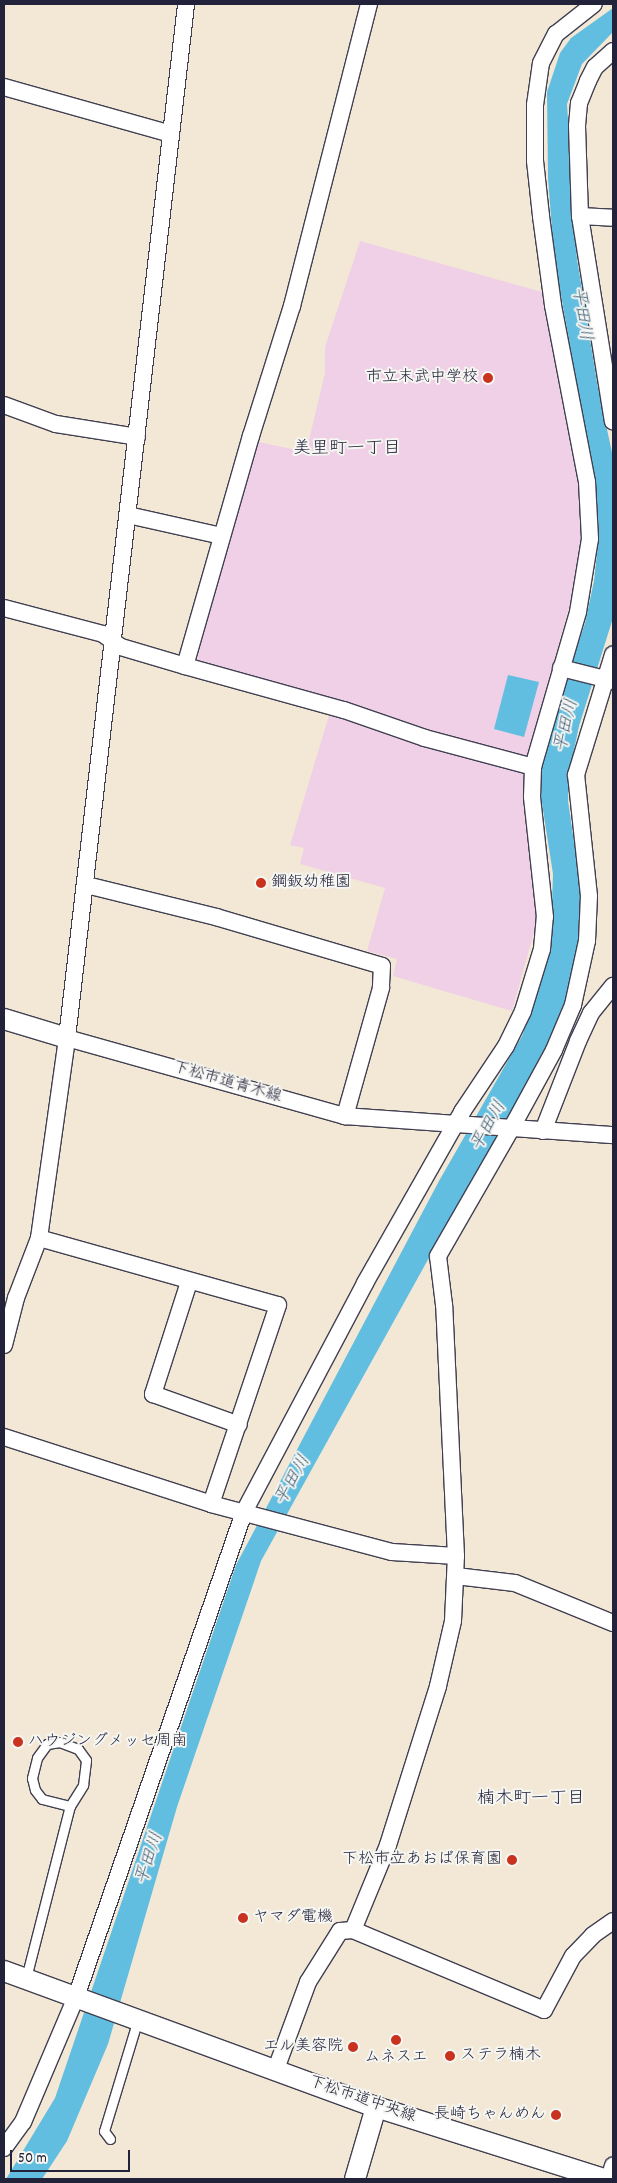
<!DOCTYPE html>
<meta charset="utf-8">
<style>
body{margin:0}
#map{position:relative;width:617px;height:2183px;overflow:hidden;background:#f3e8d5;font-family:Dekko,"Klee One",sans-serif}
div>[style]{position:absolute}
.built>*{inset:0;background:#efd0e7}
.water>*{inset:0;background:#62bee0}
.roads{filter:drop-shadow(1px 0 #414052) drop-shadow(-1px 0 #414052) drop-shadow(0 1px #414052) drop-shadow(0 -1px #414052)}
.service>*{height:9px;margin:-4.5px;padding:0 4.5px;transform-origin:4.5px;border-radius:4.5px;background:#fff}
.minor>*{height:16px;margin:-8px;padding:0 8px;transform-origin:8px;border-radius:8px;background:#fff}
.tertiary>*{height:20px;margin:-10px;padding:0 10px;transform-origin:10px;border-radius:10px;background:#fff}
.dots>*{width:14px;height:14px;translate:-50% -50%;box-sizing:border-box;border:2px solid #f6f6f2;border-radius:50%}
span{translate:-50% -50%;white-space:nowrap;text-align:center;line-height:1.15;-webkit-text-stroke:4px #f6f6f2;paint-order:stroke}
.poi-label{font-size:16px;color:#22223b}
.right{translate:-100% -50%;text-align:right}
.left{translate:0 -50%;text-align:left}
.street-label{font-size:16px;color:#22223b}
.water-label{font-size:18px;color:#385975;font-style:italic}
.neighbourhood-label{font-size:18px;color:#22223b}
.frame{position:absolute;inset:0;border:5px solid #22223b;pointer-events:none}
.scale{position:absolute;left:10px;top:2150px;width:120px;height:22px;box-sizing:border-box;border:2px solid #22223b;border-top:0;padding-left:6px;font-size:15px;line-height:18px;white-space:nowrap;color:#22223b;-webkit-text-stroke:4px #f6f6f2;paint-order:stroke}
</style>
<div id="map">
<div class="built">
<div style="clip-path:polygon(360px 241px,546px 293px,579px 480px,583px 538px,570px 604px,531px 743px,525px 778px,538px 918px,512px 1011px,393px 976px,397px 959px,367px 951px,385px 888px,300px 864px,304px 848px,290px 845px,333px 702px,197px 660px,254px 441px,306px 452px,325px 373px,325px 347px)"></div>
</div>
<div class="water">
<div style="clip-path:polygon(613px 8px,613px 32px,582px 64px,567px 104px,577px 259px,598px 388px,613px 457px,613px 618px,579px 726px,569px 774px,568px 801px,581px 889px,580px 937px,566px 1005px,547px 1055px,456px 1209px,261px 1561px,177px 1807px,108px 2044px,67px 2141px,42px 2179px,6px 2179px,55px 2098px,236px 1565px,439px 1181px,522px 1036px,535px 1000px,551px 930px,553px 874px,541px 797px,542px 763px,546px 738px,585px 623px,594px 581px,599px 535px,596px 492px,554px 256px,548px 178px,547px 92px,560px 53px,571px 38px)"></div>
<div style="clip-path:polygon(508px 675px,539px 682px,524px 737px,494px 729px)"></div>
</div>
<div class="roads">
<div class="service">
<div style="left:26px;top:1978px;width:178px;rotate:-75.7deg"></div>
<div style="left:70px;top:1806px;width:25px;rotate:-58deg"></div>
<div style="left:83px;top:1785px;width:25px;rotate:-83deg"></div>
<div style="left:86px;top:1760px;width:14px;rotate:-126deg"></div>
<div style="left:78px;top:1749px;width:19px;rotate:-159deg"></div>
<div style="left:60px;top:1742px;width:13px;rotate:171deg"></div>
<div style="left:47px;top:1744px;width:17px;rotate:126deg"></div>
<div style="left:37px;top:1758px;width:21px;rotate:104deg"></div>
<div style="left:32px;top:1778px;width:12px;rotate:76deg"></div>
<div style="left:35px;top:1790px;width:11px;rotate:52deg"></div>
<div style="left:42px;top:1799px;width:29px;rotate:14deg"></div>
<div style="left:110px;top:2139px;width:10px;rotate:-127deg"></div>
<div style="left:104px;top:2131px;width:117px;rotate:-73.1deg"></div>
</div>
<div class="minor">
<div style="left:613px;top:51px;width:24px;rotate:138deg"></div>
<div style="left:595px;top:67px;width:16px;rotate:117deg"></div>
<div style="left:588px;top:81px;width:24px;rotate:112deg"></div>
<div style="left:579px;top:103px;width:23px;rotate:95deg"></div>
<div style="left:577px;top:126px;width:90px;rotate:88.1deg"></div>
<div style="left:580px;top:216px;width:208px;rotate:80.9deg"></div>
<div style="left:4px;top:87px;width:173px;rotate:15.7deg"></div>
<div style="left:580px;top:216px;width:33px;rotate:3deg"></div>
<div style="left:4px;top:405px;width:55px;rotate:20.1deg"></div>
<div style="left:56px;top:424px;width:82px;rotate:9.1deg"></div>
<div style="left:128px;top:515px;width:96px;rotate:12.6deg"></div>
<div style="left:4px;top:608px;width:102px;rotate:14.7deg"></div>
<div style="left:103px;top:634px;width:22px;rotate:36deg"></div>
<div style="left:121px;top:647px;width:67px;rotate:16.5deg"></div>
<div style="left:185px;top:666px;width:165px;rotate:15.5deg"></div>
<div style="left:344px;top:710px;width:86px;rotate:19.1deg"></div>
<div style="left:425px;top:738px;width:112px;rotate:15deg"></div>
<div style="left:185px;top:666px;width:239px;rotate:-74deg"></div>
<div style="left:251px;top:436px;width:136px;rotate:-72.5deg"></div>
<div style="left:292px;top:306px;width:312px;rotate:-75.7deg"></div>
<div style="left:561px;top:668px;width:54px;rotate:14deg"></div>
<div style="left:86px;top:885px;width:134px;rotate:13.8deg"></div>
<div style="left:216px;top:917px;width:173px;rotate:16.4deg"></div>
<div style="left:382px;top:966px;width:22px;rotate:93deg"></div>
<div style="left:381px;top:988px;width:133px;rotate:105.7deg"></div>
<div style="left:67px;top:1038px;width:289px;rotate:15.7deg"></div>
<div style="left:345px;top:1116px;width:269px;rotate:4.1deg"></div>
<div style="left:543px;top:1131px;width:97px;rotate:-68.7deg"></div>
<div style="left:578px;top:1041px;width:31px;rotate:-65deg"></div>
<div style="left:591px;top:1013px;width:35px;rotate:-51deg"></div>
<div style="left:39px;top:1238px;width:248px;rotate:15.7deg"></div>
<div style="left:278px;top:1305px;width:210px;rotate:108.6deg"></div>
<div style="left:189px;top:1282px;width:118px;rotate:107.8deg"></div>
<div style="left:153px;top:1394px;width:91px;rotate:19.8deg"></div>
<div style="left:4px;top:1345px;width:49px;rotate:-75.7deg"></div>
<div style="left:16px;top:1298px;width:64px;rotate:-69deg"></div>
<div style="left:39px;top:1238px;width:202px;rotate:-82deg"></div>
<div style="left:67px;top:1038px;width:1041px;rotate:-83.43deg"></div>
<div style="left:4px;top:1437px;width:218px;rotate:17.9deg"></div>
<div style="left:211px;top:1504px;width:187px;rotate:14.9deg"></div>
<div style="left:392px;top:1552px;width:64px;rotate:3.6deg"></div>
<div style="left:456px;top:1576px;width:59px;rotate:6.8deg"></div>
<div style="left:515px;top:1583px;width:106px;rotate:22.2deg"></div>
<div style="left:353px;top:1930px;width:92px;rotate:-67.6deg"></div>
<div style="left:388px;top:1845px;width:167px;rotate:-72.5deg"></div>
<div style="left:438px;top:1686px;width:67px;rotate:-77deg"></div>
<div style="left:453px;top:1621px;width:65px;rotate:-87.4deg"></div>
<div style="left:456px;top:1556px;width:251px;rotate:-92.7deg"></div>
<div style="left:444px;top:1305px;width:49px;rotate:-97deg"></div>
<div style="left:438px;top:1256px;width:146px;rotate:-60.1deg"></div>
<div style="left:511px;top:1129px;width:90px;rotate:-61.4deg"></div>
<div style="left:554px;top:1050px;width:49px;rotate:-67.1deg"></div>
<div style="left:573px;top:1005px;width:66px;rotate:-77.7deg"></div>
<div style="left:587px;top:941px;width:45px;rotate:-87.5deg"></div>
<div style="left:589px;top:896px;width:122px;rotate:-96.1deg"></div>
<div style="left:576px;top:775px;width:126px;rotate:-72.9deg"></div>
<div style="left:276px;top:2069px;width:93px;rotate:-69.8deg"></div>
<div style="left:308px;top:1982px;width:60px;rotate:-57.9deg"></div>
<div style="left:340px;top:1931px;width:13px;rotate:-4deg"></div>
<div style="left:353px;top:1930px;width:207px;rotate:22.7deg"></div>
<div style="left:544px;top:2010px;width:61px;rotate:-61.8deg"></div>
<div style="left:573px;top:1956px;width:29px;rotate:-46deg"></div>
<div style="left:593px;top:1935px;width:24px;rotate:-35deg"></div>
<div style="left:4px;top:2148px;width:32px;rotate:-54deg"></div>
<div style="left:23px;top:2122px;width:136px;rotate:-67deg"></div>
<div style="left:76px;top:1997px;width:513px;rotate:-70.89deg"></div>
<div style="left:244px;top:1512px;width:259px;rotate:-62.1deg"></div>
<div style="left:365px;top:1283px;width:197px;rotate:-60.4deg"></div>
<div style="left:462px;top:1112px;width:79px;rotate:-56.3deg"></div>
<div style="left:506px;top:1046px;width:39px;rotate:-64deg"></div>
<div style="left:523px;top:1011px;width:65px;rotate:-73deg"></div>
<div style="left:542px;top:949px;width:32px;rotate:-85deg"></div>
<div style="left:545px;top:917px;width:121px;rotate:-96.2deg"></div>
<div style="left:532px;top:797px;width:30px;rotate:-88deg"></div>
<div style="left:533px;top:767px;width:161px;rotate:-73.8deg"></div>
<div style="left:578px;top:612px;width:74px;rotate:-80.7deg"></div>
<div style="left:590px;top:539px;width:57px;rotate:-93deg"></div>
<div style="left:587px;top:482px;width:180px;rotate:-100.9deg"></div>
<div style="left:553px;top:305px;width:90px;rotate:-97.7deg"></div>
<div style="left:541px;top:216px;width:55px;rotate:-96.2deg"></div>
<div style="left:535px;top:161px;width:56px;rotate:-90deg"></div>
<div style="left:535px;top:105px;width:42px;rotate:-81.9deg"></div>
<div style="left:541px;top:63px;width:33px;rotate:-63deg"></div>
<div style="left:556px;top:34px;width:48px;rotate:-38.3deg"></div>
<div style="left:609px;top:2179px;width:14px;rotate:-73deg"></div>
</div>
<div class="tertiary">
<div style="left:4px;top:1019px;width:66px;rotate:16.8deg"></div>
<div style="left:4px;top:1971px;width:396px;rotate:20.1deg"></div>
<div style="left:376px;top:2107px;width:240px;rotate:17.5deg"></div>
<div style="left:355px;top:2179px;width:75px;rotate:-73.7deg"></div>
</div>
</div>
<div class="dots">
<div style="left:488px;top:378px;background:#c8321e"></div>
<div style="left:261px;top:883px;background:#c8321e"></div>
<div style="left:18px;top:1742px;background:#c8321e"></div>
<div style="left:512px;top:1860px;background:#c8321e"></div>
<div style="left:243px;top:1918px;background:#c8321e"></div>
<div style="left:396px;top:2040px;background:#c8321e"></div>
<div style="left:353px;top:2047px;background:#c8321e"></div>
<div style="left:450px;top:2056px;background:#c8321e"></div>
<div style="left:556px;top:2115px;background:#c8321e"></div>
</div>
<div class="poi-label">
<span class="right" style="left:478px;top:378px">市立末武中学校</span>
<span class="left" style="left:271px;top:883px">鋼鈑幼稚園</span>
<span class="left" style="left:28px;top:1742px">ハウジングメッセ周南</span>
<span class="right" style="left:502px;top:1860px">下松市立あおば保育園</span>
<span class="left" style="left:253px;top:1918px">ヤマダ電機</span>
<span class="right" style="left:343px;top:2047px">エル美容院</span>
<span class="left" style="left:460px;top:2056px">ステラ楠木</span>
<span style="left:396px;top:2058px">ムネスエ</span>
<span class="right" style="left:546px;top:2115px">長崎ちゃんめん</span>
</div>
<div class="street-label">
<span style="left:227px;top:1083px;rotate:16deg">下松市道青木線</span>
<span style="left:362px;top:2100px;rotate:19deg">下松市道中央線</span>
</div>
<div class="water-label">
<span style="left:580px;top:314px;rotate:81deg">平田川</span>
<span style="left:568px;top:726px;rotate:-77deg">平田川</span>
<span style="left:490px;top:1127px;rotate:-61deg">平田川</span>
<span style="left:294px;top:1481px;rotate:-61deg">平田川</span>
<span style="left:151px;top:1859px;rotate:-72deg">平田川</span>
</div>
<div class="neighbourhood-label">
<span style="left:347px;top:450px">美里町一丁目</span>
<span style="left:531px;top:1800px">楠木町一丁目</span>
</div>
<div class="frame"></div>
<div class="scale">50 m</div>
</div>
